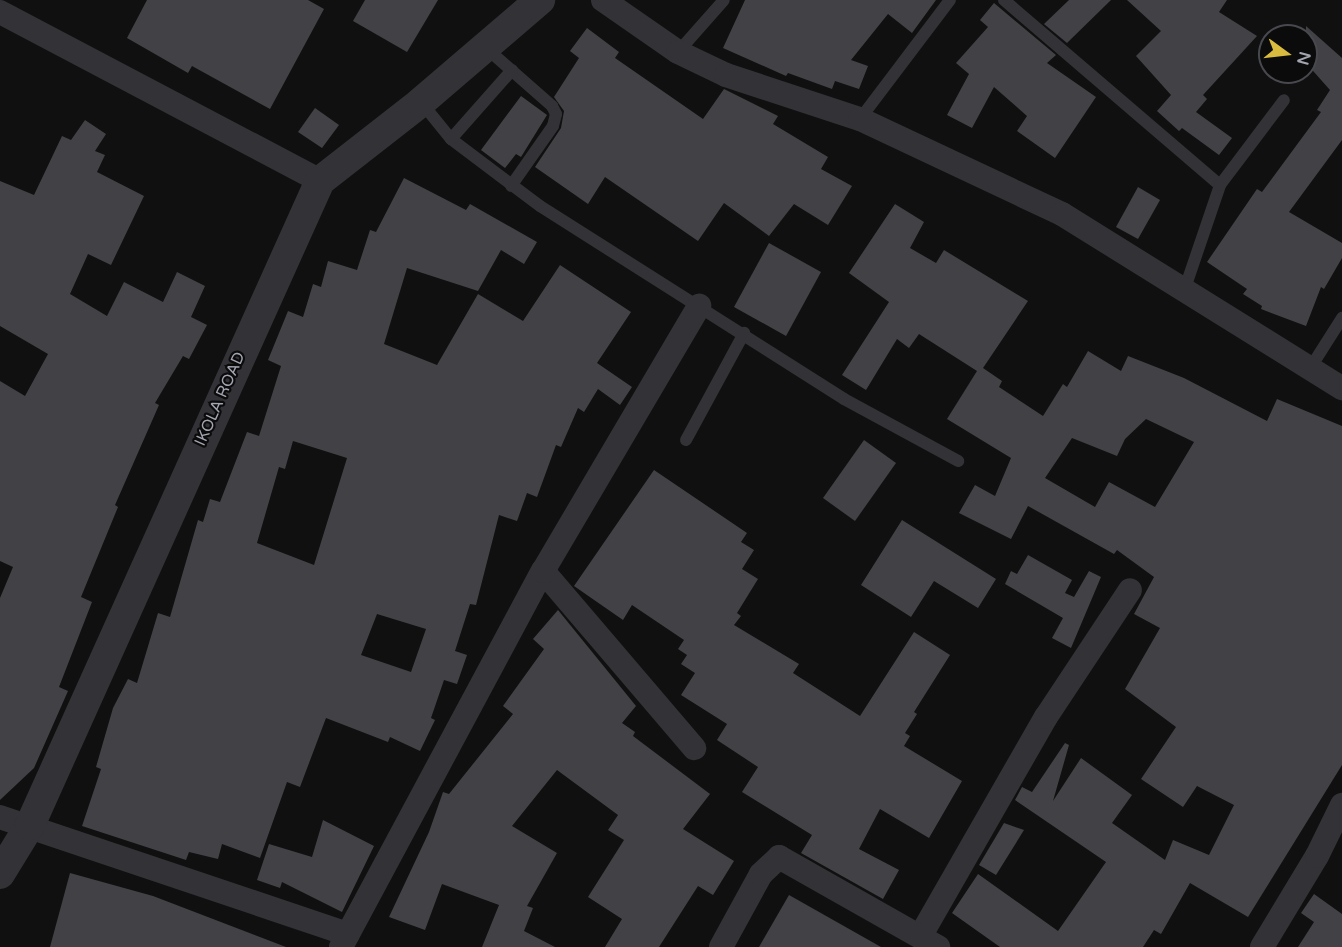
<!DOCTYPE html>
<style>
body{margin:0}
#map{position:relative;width:1342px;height:947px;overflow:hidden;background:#101011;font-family:"Varela Round",sans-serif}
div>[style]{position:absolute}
.building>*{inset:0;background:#424246}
.service>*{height:12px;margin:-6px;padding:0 6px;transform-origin:6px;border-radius:6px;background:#333337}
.minor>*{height:24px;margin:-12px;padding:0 12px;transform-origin:12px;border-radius:12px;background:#333337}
.tertiary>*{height:30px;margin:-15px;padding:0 15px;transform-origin:15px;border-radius:15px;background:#333337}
span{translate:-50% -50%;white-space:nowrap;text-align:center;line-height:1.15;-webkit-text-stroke:4.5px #0b0b0c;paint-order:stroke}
.street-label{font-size:16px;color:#a3a5b0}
.north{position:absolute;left:1258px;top:24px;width:60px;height:60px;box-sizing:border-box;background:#0b0b0c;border:2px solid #48494e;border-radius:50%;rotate:105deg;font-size:16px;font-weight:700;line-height:24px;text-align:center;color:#a3a5b0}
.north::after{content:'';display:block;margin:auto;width:21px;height:27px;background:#d9bc3f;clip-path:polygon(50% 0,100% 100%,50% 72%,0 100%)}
</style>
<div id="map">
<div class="building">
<div style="clip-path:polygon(147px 0,308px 0,324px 9px,270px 109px,192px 66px,188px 73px,127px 38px)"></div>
<div style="clip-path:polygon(365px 0,438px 0,407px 52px,353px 21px)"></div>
<div style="clip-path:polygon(745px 0,936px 0,912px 33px,888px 14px,851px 60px,868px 66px,859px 89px,835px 81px,832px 89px,788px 73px,786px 76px,723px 48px)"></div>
<div style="clip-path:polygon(1069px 0,1111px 0,1067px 43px,1044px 24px)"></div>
<div style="clip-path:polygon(1127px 0,1227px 0,1219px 12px,1257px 36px,1203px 95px,1207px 99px,1196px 112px,1232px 138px,1219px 155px,1182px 128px,1179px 131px,1157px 111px,1171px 95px,1136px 56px,1161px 31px)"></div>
<div style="clip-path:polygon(994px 3px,1056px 55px,1047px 63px,1096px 97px,1055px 158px,1017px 131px,1027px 116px,994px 87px,972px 128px,947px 115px,969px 74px,956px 63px,988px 27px,980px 20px)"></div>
<div style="clip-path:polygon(1306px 26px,1342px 58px,1342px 140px,1289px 212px,1342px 243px,1342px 258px,1324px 289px,1321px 287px,1306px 326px,1261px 309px,1262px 306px,1243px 294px,1247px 289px,1207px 262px,1257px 189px,1262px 192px,1321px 112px,1317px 110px,1330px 90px,1306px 63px)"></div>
<div style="clip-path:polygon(587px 28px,619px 52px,615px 58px,703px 119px,724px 89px,778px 116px,773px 124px,828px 157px,821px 169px,852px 186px,828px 225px,794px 204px,769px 236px,724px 203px,698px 241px,605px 177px,588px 204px,535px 167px,561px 128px,564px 111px,554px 97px,579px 58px,570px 51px)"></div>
<div style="clip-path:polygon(521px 96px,547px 115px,521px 157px,516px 154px,505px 168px,481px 150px)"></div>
<div style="clip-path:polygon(315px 108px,339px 125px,322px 148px,298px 132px)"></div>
<div style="clip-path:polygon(85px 120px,106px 134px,95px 151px,105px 155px,97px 172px,144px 196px,111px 265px,88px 254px,70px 294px,107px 316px,124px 282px,163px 302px,177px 272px,205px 286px,191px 317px,207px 325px,189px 359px,183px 356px,155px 403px,159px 405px,115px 505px,118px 507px,81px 597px,92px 602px,59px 687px,68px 691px,34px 768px,0 800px,0 598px,13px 567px,0 561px,0 381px,25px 396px,48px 354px,0 326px,0 181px,34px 195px,62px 136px,71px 140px)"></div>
<div style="clip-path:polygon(evenodd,404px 178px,466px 210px,470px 204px,537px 242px,524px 264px,501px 250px,478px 291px,407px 268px,384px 344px,437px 365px,478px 294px,523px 321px,560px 265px,631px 312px,597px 363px,632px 387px,620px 405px,598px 389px,584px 412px,578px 408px,561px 447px,556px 445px,537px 497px,527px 493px,517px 521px,499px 515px,476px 605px,470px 604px,455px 651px,467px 655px,457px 684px,444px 680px,431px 718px,435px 720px,420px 751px,390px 737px,388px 742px,326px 718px,300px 787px,287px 782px,260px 858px,222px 844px,218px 859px,189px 852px,186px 860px,82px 826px,101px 769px,96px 767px,113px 708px,128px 679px,137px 683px,158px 613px,170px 617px,198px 520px,203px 522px,210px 499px,220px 502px,247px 432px,259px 436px,281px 366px,268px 360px,288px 311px,303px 317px,313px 284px,321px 287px,328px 261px,357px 270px,370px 230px,376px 232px,404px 178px,293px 441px,347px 458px,314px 565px,257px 543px,279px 467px,285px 469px,293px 441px,404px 178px,377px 614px,426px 629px,411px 672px,361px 655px,377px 614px)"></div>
<div style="clip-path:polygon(1138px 187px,1160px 200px,1138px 239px,1116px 227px)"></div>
<div style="clip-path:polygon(evenodd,895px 204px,924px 222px,910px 248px,936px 263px,944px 250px,1028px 301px,983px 368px,1002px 381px,999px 387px,1043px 416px,1063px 384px,1067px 387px,1088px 351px,1121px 371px,1128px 356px,1184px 378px,1267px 421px,1277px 399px,1342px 426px,1342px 765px,1248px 917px,1190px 883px,1161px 934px,1154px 930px,1143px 947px,1000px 947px,952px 913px,978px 874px,1058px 931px,1106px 862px,1015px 800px,1022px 787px,1032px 792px,1065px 743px,1069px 745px,1053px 801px,1081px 758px,1132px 795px,1112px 823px,1165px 860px,1173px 840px,1209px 855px,1234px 805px,1197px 786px,1183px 807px,1141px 779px,1176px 727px,1125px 689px,1160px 628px,1134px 614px,1154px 577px,1117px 550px,1114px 554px,1028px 506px,1011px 539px,959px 513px,975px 485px,995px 496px,1011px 458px,947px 419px,977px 371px,919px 334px,909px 348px,897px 339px,866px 390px,842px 375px,889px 302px,849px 273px,895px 204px,1146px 419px,1194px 442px,1155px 507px,1109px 482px,1095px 507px,1045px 478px,1072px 438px,1117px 456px,1125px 439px,1146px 419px)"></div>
<div style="clip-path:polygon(769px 243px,821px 272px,786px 336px,734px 307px)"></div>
<div style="clip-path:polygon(864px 440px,896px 463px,855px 521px,823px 498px)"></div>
<div style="clip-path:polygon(654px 470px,747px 533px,741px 542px,754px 550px,742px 569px,758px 579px,737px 613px,741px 616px,734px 625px,799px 664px,793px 673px,860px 716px,914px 632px,950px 655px,914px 712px,917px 714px,905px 733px,910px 736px,904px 746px,962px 781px,929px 838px,880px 809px,859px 849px,899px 870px,883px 899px,801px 853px,812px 835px,742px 792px,758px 767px,717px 740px,727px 724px,681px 695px,695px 673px,681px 664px,687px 655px,678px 649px,684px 640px,632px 605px,623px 620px,574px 586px)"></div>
<div style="clip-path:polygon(902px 520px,996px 579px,978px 608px,934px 581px,911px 617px,861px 585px)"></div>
<div style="clip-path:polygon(1028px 555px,1072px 580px,1065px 593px,1074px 597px,1089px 571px,1101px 577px,1071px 648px,1052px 638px,1063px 618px,1005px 584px,1011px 571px,1017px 574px)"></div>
<div style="clip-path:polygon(558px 610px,636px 706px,622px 723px,635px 732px,633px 736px,710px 794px,683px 829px,734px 861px,713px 895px,698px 886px,659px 947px,605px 947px,622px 919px,588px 897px,624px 840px,608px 830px,618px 815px,557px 770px,512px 826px,557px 853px,527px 906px,533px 908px,524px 931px,555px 947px,482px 947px,499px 905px,442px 884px,425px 930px,389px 917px,429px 832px,443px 792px,449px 794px,513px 714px,503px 706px,544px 649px,533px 639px)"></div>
<div style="clip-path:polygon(323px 820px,374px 846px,342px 912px,282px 882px,280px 888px,257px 880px,269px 844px,312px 857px)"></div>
<div style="clip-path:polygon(1004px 823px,1024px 830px,996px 875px,979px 865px)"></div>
<div style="clip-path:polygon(70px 873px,153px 896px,286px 947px,50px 947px)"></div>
<div style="clip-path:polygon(1314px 894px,1342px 914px,1342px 947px,1298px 947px,1314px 922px,1301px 913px)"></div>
<div style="clip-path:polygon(789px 895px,881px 947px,759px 947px)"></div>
</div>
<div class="service">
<div style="left:1004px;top:0;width:284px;rotate:40.6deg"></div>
<div style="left:486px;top:48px;width:88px;rotate:41.3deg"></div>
<div style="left:552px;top:106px;width:9px;rotate:63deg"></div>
<div style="left:556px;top:114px;width:12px;rotate:104deg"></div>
<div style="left:553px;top:126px;width:73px;rotate:125deg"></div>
<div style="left:678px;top:52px;width:69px;rotate:-48.5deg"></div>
<div style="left:421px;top:102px;width:48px;rotate:51deg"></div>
<div style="left:451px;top:139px;width:111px;rotate:37deg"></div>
<div style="left:540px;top:206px;width:360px;rotate:32.4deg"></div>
<div style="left:844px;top:399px;width:130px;rotate:28.5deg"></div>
<div style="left:860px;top:119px;width:149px;rotate:-52.9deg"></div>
<div style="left:451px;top:139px;width:92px;rotate:-48.5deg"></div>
<div style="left:1184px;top:291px;width:112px;rotate:-71.2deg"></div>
<div style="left:1220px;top:185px;width:106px;rotate:-53deg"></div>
<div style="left:1309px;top:370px;width:62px;rotate:-57.6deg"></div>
<div style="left:686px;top:440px;width:122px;rotate:-61.5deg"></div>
</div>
<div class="minor">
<div style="left:603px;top:0;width:91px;rotate:34.7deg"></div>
<div style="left:678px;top:52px;width:53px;rotate:25.6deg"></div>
<div style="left:726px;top:75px;width:141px;rotate:18.2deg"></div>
<div style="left:860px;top:119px;width:223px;rotate:25.2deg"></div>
<div style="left:1062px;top:214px;width:330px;rotate:31.9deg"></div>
<div style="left:0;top:12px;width:362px;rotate:27.8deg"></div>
<div style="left:543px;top:571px;width:233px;rotate:49.5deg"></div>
<div style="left:0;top:817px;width:367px;rotate:18.6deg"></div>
<div style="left:921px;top:935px;width:251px;rotate:-60.2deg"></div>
<div style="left:1046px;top:717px;width:152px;rotate:-56.5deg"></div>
<div style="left:341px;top:947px;width:427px;rotate:-61.8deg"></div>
<div style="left:543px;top:571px;width:308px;rotate:-59.5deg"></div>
<div style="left:721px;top:947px;width:83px;rotate:-61.3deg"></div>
<div style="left:761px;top:874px;width:25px;rotate:-43deg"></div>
<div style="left:779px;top:857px;width:183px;rotate:29.5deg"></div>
<div style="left:1262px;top:947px;width:106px;rotate:-58.9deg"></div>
<div style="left:1317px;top:856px;width:57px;rotate:-63.9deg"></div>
</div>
<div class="tertiary">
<div style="left:0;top:874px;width:57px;rotate:-58.5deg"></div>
<div style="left:30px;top:825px;width:706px;rotate:-65.76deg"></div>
<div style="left:320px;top:181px;width:128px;rotate:-38deg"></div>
<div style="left:421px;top:102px;width:157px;rotate:-40.6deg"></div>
</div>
<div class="street-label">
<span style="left:220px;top:399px;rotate:-66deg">IKOLA ROAD</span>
</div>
<div class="north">N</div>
</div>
